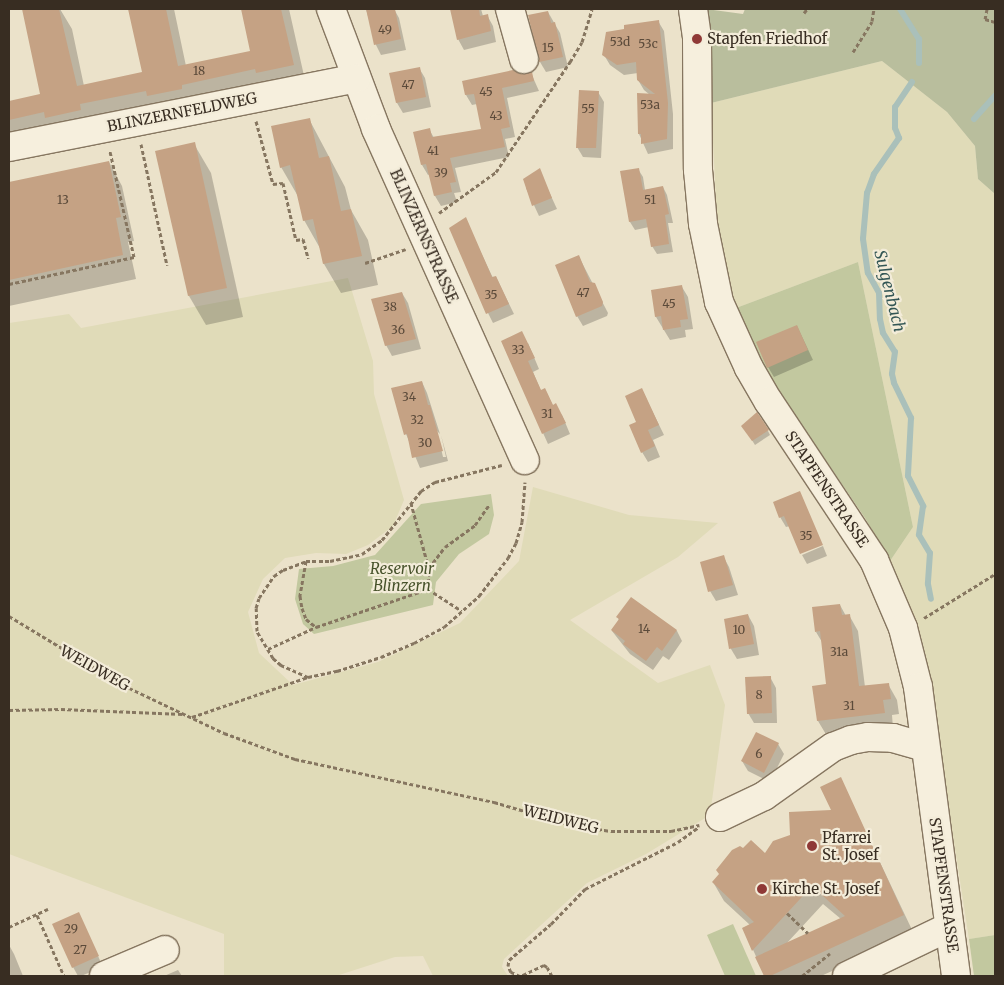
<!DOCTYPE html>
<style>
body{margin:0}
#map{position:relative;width:1004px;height:985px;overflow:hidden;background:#ebe2ca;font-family:Merriweather,serif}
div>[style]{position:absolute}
.farmland>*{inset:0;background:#e0dbb8}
.green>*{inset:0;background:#c2c89f}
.cemetery>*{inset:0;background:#b9be9d}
.shadow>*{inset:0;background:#0003}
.stream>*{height:6px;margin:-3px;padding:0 3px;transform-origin:3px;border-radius:3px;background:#aac0ba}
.building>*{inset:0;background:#c5a284}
.path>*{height:3px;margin-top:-1.5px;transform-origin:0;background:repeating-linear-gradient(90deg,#867660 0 4px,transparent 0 6.5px)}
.roads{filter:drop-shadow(1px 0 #867660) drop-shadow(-1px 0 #867660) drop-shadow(0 1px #867660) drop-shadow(0 -1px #867660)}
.minor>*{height:28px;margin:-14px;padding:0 14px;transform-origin:14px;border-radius:14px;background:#f6efdd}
.dots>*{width:14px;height:14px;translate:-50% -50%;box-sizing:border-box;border:2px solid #f3ecd9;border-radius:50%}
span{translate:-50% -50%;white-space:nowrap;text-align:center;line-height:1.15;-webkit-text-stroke:4.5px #f3ecd9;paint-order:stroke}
.number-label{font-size:12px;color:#5b4a3a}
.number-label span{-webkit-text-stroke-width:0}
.poi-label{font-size:15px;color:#382d22}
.left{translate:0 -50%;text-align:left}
.street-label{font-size:15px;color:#382d22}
.park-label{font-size:15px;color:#47522b;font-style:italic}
.water-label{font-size:16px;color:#335655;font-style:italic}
.frame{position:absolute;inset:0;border:10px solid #382d22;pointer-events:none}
</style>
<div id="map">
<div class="farmland">
<div style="clip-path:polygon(882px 61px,947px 112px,975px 146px,978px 179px,995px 194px,995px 935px,969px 939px,933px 706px,916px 625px,890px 561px,913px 527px,858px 262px,736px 308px,723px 260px,717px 220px,711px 103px)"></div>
<div style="clip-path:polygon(348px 278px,373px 361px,374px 394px,404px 500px,393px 526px,368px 545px,346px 554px,316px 553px,285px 558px,263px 579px,248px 612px,259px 653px,293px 685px,378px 662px,460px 623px,519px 561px,533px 487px,629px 515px,718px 523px,678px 557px,570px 620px,658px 683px,710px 665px,725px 705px,710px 815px,646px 854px,587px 883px,504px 959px,502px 967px,508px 976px,433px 976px,423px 956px,395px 957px,336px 976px,224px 976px,224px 934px,9px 854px,9px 323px,69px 314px,81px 328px)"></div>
</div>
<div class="green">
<div style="clip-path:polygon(858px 262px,913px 527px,890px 561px,865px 518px,782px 396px,760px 359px,736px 308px)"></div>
<div style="clip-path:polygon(491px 494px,494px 515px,489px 534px,459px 554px,436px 582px,433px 605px,314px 634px,303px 624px,295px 599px,299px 569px,333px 566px,375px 555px,421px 504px)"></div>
<div style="clip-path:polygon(733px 924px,756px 976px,725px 976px,707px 935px)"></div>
<div style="clip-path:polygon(995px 935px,995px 976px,974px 976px,969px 939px)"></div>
</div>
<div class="cemetery">
<div style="clip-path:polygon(706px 9px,743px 14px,745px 9px,995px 9px,995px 194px,978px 179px,975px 146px,947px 112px,882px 61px,711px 103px)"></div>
</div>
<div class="shadow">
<div style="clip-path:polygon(36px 9px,60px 9px,72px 29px,84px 86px,143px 73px,130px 9px,174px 9px,186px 66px,252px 52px,242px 9px,289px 9px,307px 89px,9px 148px,9px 102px,42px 95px,24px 11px)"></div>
<div style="clip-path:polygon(366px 9px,394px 9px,399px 18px,406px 50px,381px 55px,376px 45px)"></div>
<div style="clip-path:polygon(452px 9px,481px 9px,483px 16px,487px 15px,493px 26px,496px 42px,464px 50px,458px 39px)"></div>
<div style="clip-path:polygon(548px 12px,560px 33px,568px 67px,546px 72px,540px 62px)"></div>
<div style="clip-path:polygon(658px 21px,664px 31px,673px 114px,673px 149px,648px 154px,639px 134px,638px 94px,650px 95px,644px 90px,638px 80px,638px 73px,624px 75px,610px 65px,604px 55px)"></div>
<div style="clip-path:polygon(419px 68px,425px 78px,431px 107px,403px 113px,397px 103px,391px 74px)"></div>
<div style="clip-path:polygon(531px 73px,539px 91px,507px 98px,515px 137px,505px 139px,509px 157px,455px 168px,461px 192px,454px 193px,457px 202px,441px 206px,435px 196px,430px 174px,428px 175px,422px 165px,429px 129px,434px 138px,483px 130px,477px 104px,472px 105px,466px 95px,463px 82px)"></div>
<div style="clip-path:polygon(598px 92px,604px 102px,601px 158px,583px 157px,577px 147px)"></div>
<div style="clip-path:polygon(309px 119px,345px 187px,351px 210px,368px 240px,378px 285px,341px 293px,324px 264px,321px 250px,304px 220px,299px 198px,281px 167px)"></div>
<div style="clip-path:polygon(194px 144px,211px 173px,243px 317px,206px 325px,189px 296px,157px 152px)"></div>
<div style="clip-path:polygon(109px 162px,122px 186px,134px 241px,128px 242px,136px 279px,9px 306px,9px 184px)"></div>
<div style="clip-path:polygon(638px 169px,643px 177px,645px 190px,663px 187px,667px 195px,673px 223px,668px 223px,673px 252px,657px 254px,652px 246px,649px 227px,635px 230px,630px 222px,622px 172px)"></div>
<div style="clip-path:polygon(539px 170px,557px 209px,539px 216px,526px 188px)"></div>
<div style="clip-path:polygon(465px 219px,493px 278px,496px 277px,514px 314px,493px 323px,488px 313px)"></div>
<div style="clip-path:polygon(579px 257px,608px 313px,607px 316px,583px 326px,577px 316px)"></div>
<div style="clip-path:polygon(682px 287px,688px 297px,693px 329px,685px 330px,686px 337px,670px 340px,656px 317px,652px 291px)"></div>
<div style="clip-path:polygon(402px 293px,408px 303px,421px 349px,392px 356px,386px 345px)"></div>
<div style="clip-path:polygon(797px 326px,813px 360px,774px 377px,768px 367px)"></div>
<div style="clip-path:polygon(502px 342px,528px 343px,539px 369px,533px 372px,541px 391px,545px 389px,553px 406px,562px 415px,570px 434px,548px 444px)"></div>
<div style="clip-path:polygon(422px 382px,427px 393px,440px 434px,437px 431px,443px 457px,446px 457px,441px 435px,448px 461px,420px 468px,406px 434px)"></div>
<div style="clip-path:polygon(642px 390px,664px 435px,653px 440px,660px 457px,648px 462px,642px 452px,638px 423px)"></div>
<div style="clip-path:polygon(743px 426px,768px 431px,770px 435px,755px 445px)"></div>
<div style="clip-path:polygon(799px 493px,790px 526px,786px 527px,780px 517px)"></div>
<div style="clip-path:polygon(823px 546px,827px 556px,807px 564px,802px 555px)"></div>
<div style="clip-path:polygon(723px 556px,729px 567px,738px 595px,716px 601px,710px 591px)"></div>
<div style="clip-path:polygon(631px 598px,677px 631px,682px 641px,669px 660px,663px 656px,653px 670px,630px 654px,612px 631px,619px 621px,618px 617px)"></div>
<div style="clip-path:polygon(840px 605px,846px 616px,849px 615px,858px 631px,865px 687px,888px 684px,897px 700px,899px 714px,892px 715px,893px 728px,827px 736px,818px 721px,813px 687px,828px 686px,822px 642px,816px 632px)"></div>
<div style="clip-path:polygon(748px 615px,754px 626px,759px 655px,737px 659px,731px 649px,725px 620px)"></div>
<div style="clip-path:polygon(770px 677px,776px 688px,777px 723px,754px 723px,748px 713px)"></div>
<div style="clip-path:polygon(778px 744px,784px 754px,770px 782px,748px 771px,742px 761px)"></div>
<div style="clip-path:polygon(evenodd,840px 778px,914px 934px,821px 976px,765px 976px,743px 928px,750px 925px,724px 901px,713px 882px,765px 855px,833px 811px,840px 778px,823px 904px,841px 919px,786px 944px,823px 904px)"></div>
<div style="clip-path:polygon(79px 914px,103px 967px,81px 976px,78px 976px,73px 967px)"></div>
<div style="clip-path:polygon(9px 945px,14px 954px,23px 976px,9px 976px)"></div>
<div style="clip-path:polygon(178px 970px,182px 976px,164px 976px)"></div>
</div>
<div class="stream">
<div style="left:900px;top:9px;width:36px;rotate:58deg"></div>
<div style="left:919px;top:39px;width:24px;rotate:90deg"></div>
<div style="left:912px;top:82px;width:30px;rotate:124deg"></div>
<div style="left:895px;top:107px;width:21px;rotate:90deg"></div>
<div style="left:895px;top:128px;width:11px;rotate:68deg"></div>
<div style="left:899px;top:138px;width:44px;rotate:124.8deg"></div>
<div style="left:874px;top:174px;width:20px;rotate:110deg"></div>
<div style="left:867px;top:193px;width:46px;rotate:95deg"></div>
<div style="left:863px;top:239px;width:34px;rotate:82deg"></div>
<div style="left:868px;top:273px;width:23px;rotate:61deg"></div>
<div style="left:879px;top:293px;width:26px;rotate:88deg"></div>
<div style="left:880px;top:319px;width:14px;rotate:78deg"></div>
<div style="left:883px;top:333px;width:22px;rotate:58deg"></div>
<div style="left:895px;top:352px;width:22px;rotate:98deg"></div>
<div style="left:892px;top:374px;width:9px;rotate:77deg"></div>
<div style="left:894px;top:383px;width:39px;rotate:64deg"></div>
<div style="left:911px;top:418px;width:58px;rotate:93deg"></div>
<div style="left:908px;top:476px;width:34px;rotate:63deg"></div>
<div style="left:923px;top:506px;width:29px;rotate:98deg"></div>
<div style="left:919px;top:535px;width:21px;rotate:59deg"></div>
<div style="left:930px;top:553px;width:31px;rotate:94deg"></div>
<div style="left:928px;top:584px;width:15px;rotate:79deg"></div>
<div style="left:974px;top:119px;width:31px;rotate:-48deg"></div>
</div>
<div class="building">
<div style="clip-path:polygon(22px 9px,59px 9px,77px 86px,142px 72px,128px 9px,166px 9px,178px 66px,250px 51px,241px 9px,281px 9px,294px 65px,256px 73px,255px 69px,182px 85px,182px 89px,147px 96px,146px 91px,80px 104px,81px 110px,45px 118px,44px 112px,9px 120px,9px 101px,40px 94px)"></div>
<div style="clip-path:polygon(366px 9px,395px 9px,401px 39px,374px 45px)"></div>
<div style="clip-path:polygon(450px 9px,479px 9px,480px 16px,488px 14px,491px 31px,457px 40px)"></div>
<div style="clip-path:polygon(548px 11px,551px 23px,555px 22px,563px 57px,539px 62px,528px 15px)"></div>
<div style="clip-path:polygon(659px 20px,668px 103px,667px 139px,641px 144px,641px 134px,638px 134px,637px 93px,655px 94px,637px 80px,636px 62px,617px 65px,602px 55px,606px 32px,624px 29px,624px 25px)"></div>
<div style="clip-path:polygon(420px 67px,426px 97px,396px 103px,389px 73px)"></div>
<div style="clip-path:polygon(513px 70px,521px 74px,532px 72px,534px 81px,502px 88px,510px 127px,501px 129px,505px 147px,450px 158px,456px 182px,450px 183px,452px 192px,434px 196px,426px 164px,421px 165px,413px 132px,430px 128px,432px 137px,481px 129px,474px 94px,465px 95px,462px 81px)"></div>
<div style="clip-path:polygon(579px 90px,599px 91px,596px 148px,576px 148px)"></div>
<div style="clip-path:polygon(310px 118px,319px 158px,329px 156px,341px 211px,351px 209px,362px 256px,323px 264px,313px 219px,303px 221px,290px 165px,280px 168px,271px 126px)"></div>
<div style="clip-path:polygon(195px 142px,227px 288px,188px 296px,155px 151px)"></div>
<div style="clip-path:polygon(109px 161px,121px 217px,116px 218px,123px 255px,9px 280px,9px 182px)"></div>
<div style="clip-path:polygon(540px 168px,552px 198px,532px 206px,523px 179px)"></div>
<div style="clip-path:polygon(639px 168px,643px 190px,663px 186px,669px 214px,665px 215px,669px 244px,651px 247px,646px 219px,629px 222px,620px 171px)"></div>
<div style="clip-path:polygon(466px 217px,492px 277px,496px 276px,509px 304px,486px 314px,449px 228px)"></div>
<div style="clip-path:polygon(579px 255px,590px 282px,595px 283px,603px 302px,602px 306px,576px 317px,555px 265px)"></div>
<div style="clip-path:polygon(682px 285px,688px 319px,680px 320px,681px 327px,663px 330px,661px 316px,655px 317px,651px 290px)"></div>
<div style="clip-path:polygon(402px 292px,416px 339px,385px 346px,371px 299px)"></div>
<div style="clip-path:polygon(797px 325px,808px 350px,767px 368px,756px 342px)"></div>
<div style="clip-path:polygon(522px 331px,535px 358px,528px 361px,541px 390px,545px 388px,553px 405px,556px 403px,566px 423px,542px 434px,501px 341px)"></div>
<div style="clip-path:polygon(422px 381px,428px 405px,430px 405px,443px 451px,412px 458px,407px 434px,404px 435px,391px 388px)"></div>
<div style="clip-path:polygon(642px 388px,659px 425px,648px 430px,655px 446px,641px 453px,629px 425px,636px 422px,625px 396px)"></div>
<div style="clip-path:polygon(757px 412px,769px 430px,752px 441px,741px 426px)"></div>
<div style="clip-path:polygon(800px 491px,823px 545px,800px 554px,784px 516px,779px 518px,773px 502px)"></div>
<div style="clip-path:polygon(724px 555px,733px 585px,708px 592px,700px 562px)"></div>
<div style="clip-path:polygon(631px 597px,677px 630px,662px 651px,657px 647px,646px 661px,623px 644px,625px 641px,611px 630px,619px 619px,616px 617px)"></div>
<div style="clip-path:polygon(840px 604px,842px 615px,850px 614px,859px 686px,889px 683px,891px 699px,883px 700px,885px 713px,817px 721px,812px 686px,826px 684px,820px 631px,815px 632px,812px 607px)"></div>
<div style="clip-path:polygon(748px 614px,754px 644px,729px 649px,724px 619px)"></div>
<div style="clip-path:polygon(771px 676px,772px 713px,747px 714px,745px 677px)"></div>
<div style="clip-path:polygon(756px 732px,779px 743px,764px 773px,741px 761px)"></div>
<div style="clip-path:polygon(841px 777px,904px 915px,770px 976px,764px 976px,755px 957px,845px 916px,812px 886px,752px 951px,742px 928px,754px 922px,712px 882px,719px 874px,716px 870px,732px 850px,740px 846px,743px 848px,751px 840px,765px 853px,773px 841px,790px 835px,789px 812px,831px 810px,820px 787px)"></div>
<div style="clip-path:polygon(79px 912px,99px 956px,72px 968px,52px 924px)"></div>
</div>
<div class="path">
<div style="left:987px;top:9px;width:10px;rotate:101deg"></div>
<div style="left:985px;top:19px;width:10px;rotate:17deg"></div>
<div style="left:804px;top:13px;width:5px;rotate:-53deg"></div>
<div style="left:853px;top:52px;width:36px;rotate:-58deg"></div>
<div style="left:872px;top:21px;width:12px;rotate:-81deg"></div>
<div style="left:256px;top:121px;width:65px;rotate:74.9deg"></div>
<div style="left:273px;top:184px;width:10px;rotate:-6deg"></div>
<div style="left:283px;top:183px;width:58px;rotate:77.2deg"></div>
<div style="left:296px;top:240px;width:7px;rotate:-8deg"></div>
<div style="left:303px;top:239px;width:20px;rotate:75deg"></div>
<div style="left:141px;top:144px;width:124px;rotate:77.9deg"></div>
<div style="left:439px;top:213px;width:70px;rotate:-35.7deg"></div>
<div style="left:496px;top:172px;width:133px;rotate:-56.1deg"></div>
<div style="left:570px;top:62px;width:23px;rotate:-59deg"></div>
<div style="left:582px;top:42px;width:34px;rotate:-73deg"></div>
<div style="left:365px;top:263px;width:43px;rotate:-18.9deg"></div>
<div style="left:9px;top:284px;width:128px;rotate:-12.2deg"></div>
<div style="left:134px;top:257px;width:109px;rotate:-102.8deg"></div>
<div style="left:306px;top:561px;width:36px;rotate:100deg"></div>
<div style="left:300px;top:596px;width:12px;rotate:81deg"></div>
<div style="left:302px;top:608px;width:12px;rotate:70deg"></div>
<div style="left:306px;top:619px;width:13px;rotate:39deg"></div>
<div style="left:429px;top:568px;width:26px;rotate:-53deg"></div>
<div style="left:445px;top:547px;width:37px;rotate:-36deg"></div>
<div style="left:475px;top:525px;width:24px;rotate:-55deg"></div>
<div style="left:428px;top:589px;width:40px;rotate:32.9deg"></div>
<div style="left:9px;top:616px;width:133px;rotate:31.2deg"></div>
<div style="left:123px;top:685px;width:112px;rotate:25.4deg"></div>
<div style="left:224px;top:733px;width:76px;rotate:20.1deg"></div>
<div style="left:295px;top:759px;width:204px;rotate:12.2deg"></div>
<div style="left:494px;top:802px;width:81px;rotate:16.4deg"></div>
<div style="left:572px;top:825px;width:39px;rotate:9deg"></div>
<div style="left:611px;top:831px;width:60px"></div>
<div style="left:671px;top:831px;width:29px;rotate:-12deg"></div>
<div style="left:924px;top:618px;width:84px;rotate:-31.8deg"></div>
<div style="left:268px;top:649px;width:53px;rotate:-24.6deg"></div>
<div style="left:316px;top:627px;width:118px;rotate:-18.7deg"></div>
<div style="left:428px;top:589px;width:20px;rotate:-87deg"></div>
<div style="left:429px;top:569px;width:68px;rotate:-105.3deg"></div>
<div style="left:308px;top:677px;width:30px;rotate:-156deg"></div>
<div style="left:281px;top:665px;width:11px;rotate:-139deg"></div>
<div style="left:273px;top:658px;width:31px;rotate:-121deg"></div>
<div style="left:257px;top:631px;width:23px;rotate:-92deg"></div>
<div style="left:256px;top:608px;width:10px;rotate:-73deg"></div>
<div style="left:259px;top:598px;width:27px;rotate:-56deg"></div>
<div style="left:274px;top:576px;width:11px;rotate:-34deg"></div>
<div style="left:283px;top:570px;width:25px;rotate:-21deg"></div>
<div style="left:306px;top:561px;width:24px"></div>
<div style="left:330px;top:561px;width:33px;rotate:-12deg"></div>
<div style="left:362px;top:554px;width:24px;rotate:-35deg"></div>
<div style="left:382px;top:540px;width:63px;rotate:-51.5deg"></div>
<div style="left:421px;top:491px;width:17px;rotate:-33deg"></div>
<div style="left:435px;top:482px;width:69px;rotate:-14.2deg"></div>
<div style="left:9px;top:710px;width:52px;rotate:-1.1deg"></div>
<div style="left:61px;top:709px;width:122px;rotate:2.3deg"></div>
<div style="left:192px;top:717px;width:123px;rotate:-19deg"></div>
<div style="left:308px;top:677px;width:30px;rotate:-12deg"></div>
<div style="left:337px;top:671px;width:46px;rotate:-17.7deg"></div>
<div style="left:381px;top:657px;width:36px;rotate:-23deg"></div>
<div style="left:414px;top:643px;width:34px;rotate:-28deg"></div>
<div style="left:444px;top:627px;width:47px;rotate:-41.5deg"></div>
<div style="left:479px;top:596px;width:48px;rotate:-52.7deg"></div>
<div style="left:508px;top:558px;width:17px;rotate:-62deg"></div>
<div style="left:516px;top:543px;width:22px;rotate:-74deg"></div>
<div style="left:522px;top:522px;width:40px;rotate:-85.7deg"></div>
<div style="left:787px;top:913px;width:29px;rotate:44deg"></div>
<div style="left:37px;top:915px;width:67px;rotate:66.1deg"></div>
<div style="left:9px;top:927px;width:43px;rotate:-24.8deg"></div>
<div style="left:552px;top:976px;width:10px;rotate:-119deg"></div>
<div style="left:547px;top:967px;width:4px;rotate:-146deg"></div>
<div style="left:544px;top:965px;width:26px;rotate:155deg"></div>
<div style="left:520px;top:976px;width:10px;rotate:-156deg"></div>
<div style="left:511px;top:972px;width:7px;rotate:-117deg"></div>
<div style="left:508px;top:966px;width:6px;rotate:-81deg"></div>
<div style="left:509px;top:960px;width:55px;rotate:-40.6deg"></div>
<div style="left:551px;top:924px;width:49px;rotate:-45.8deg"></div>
<div style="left:585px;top:889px;width:104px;rotate:-26.8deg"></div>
<div style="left:678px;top:842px;width:26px;rotate:-36deg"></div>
<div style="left:802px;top:976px;width:36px;rotate:-39deg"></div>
</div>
<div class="roads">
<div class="minor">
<div style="left:331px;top:9px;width:128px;rotate:69.4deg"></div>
<div style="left:376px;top:129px;width:363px;rotate:65.8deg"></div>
<div style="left:510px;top:9px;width:52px;rotate:74.4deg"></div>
<div style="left:693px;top:9px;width:30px;rotate:82deg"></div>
<div style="left:697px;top:39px;width:131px;rotate:89.6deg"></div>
<div style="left:698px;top:170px;width:54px;rotate:84.7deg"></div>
<div style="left:703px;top:224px;width:80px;rotate:78.4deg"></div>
<div style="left:719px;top:302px;width:72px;rotate:65.6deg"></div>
<div style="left:749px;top:368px;width:39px;rotate:60deg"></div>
<div style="left:769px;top:402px;width:190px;rotate:56.4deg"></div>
<div style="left:874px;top:560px;width:74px;rotate:66.9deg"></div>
<div style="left:903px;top:628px;width:61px;rotate:75.7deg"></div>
<div style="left:918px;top:687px;width:291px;rotate:82.5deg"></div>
<div style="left:9px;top:147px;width:354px;rotate:-11.2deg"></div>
<div style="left:720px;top:817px;width:49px;rotate:-25.5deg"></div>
<div style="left:764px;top:796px;width:85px;rotate:-35.4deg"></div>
<div style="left:833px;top:747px;width:19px;rotate:-21deg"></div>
<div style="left:851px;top:740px;width:17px;rotate:-10deg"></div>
<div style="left:868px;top:737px;width:25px;rotate:2deg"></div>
<div style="left:893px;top:738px;width:33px;rotate:16deg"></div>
<div style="left:104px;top:976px;width:66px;rotate:-23.1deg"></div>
<div style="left:847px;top:976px;width:113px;rotate:-25.7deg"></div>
</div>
</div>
<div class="dots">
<div style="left:697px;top:39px;background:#8f3936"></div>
<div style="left:812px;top:846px;background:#8f3936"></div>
<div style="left:762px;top:889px;background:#8f3936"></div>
</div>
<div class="number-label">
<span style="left:385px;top:30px">49</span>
<span style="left:620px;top:42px">53d</span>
<span style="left:648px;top:44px">53c</span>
<span style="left:548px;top:48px">15</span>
<span style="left:199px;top:71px">18</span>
<span style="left:408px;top:85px">47</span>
<span style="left:486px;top:92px">45</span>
<span style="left:650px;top:105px">53a</span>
<span style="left:588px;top:109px">55</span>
<span style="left:496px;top:116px">43</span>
<span style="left:433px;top:151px">41</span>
<span style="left:441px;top:173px">39</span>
<span style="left:63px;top:200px">13</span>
<span style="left:650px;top:200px">51</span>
<span style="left:583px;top:293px">47</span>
<span style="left:491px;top:295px">35</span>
<span style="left:669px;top:304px">45</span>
<span style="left:390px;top:307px">38</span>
<span style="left:398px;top:330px">36</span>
<span style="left:518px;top:350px">33</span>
<span style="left:409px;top:397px">34</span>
<span style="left:547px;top:414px">31</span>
<span style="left:417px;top:420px">32</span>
<span style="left:425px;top:443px">30</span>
<span style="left:806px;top:536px">35</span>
<span style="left:644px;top:629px">14</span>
<span style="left:739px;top:630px">10</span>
<span style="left:839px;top:652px">31a</span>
<span style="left:759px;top:695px">8</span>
<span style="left:849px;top:706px">31</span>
<span style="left:759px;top:754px">6</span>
<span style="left:71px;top:929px">29</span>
<span style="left:80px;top:950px">27</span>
</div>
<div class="poi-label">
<span class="left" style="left:707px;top:39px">Stapfen Friedhof</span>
<span class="left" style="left:822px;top:846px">Pfarrei<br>St. Josef</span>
<span class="left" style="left:772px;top:889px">Kirche St. Josef</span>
</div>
<div class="street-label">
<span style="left:182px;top:112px;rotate:-11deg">BLINZERNFELDWEG</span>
<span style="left:424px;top:236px;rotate:66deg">BLINZERNSTRASSE</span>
<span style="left:827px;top:489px;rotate:56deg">STAPFENSTRASSE</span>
<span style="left:95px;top:668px;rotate:29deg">WEIDWEG</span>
<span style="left:561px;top:819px;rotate:14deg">WEIDWEG</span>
<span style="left:944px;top:885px;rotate:82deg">STAPFENSTRASSE</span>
</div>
<div class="park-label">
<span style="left:402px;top:577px">Reservoir<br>Blinzern</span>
</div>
<div class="water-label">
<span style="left:890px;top:291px;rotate:76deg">Sulgenbach</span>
</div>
<div class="frame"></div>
</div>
